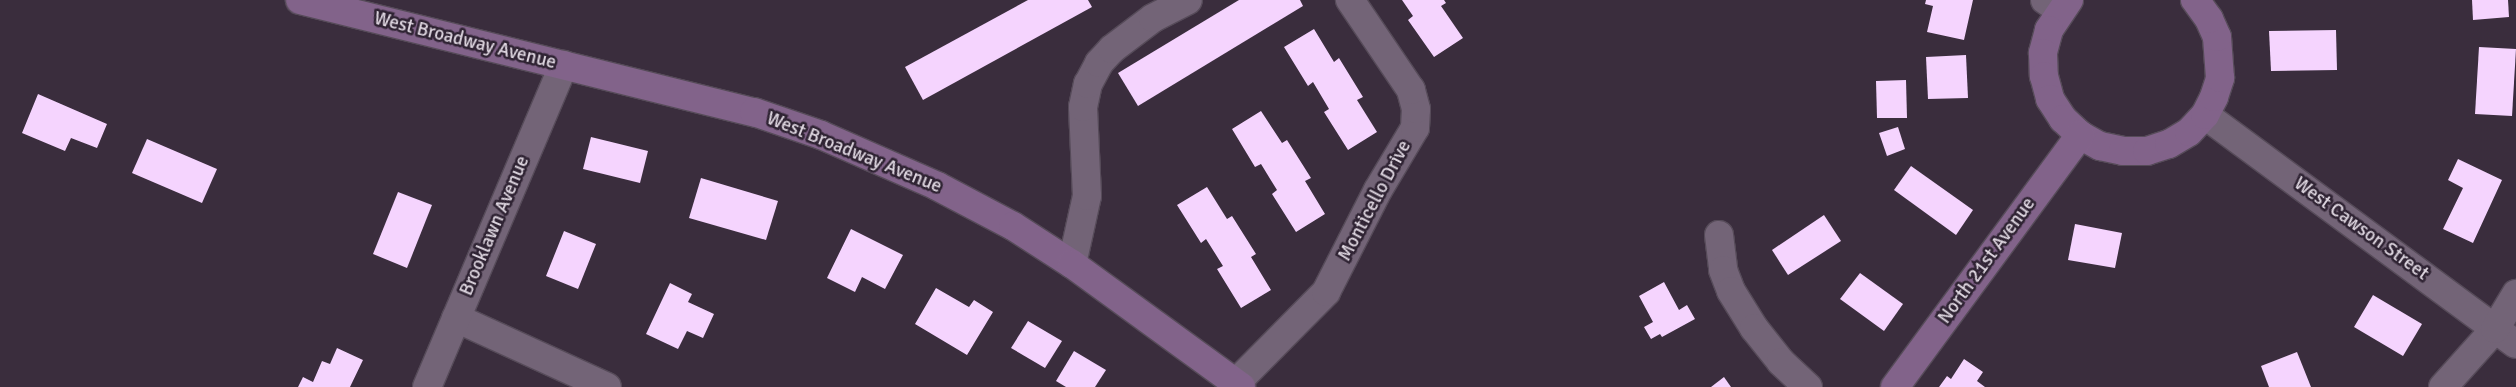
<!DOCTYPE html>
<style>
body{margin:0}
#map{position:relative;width:2516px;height:387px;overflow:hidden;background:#3a2d3d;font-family:Signika,sans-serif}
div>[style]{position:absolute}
.building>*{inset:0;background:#f5d4fe}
.roads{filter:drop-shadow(1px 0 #564b59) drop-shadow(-1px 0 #564b59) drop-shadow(0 1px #564b59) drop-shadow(0 -1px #564b59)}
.street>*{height:28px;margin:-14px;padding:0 14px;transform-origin:14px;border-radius:14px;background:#736477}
.secondary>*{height:28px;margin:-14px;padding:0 14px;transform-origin:14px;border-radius:14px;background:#82638a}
span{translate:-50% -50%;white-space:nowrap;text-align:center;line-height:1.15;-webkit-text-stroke:5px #2f2333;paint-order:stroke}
.street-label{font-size:19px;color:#ded6e0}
</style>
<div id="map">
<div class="building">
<div style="clip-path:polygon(1028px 0,1088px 0,1092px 7px,923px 100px,905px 67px)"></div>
<div style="clip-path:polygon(1239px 0,1300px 0,1303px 6px,1138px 106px,1118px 73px)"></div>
<div style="clip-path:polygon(1402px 0,1444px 0,1446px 3px,1441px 6px,1463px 38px,1434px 57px,1408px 20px,1413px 16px)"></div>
<div style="clip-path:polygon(1926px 0,1973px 0,1964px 40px,1927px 32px,1933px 6px,1925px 4px)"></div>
<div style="clip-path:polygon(2472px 0,2508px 0,2509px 17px,2473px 20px)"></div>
<div style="clip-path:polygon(1314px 29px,1334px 62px,1339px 58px,1363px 97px,1357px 100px,1377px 132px,1348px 150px,1324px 112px,1329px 109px,1313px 82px,1308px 86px,1284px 47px)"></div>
<div style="clip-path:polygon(2336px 30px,2337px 70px,2271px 71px,2269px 31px)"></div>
<div style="clip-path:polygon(2479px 47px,2516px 49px,2512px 116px,2475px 114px)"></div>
<div style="clip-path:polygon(1966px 55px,1968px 98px,1928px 99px,1926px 57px)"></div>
<div style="clip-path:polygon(1906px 80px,1907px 118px,1877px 118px,1876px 81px)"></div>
<div style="clip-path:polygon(38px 94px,107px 124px,97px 148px,71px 138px,65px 151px,22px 133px)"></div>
<div style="clip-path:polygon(1261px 111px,1282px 143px,1287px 140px,1311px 178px,1305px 181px,1325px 214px,1296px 232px,1272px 194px,1277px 190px,1261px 164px,1255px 167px,1232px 129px)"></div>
<div style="clip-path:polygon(1898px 127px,1905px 149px,1887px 156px,1879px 133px)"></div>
<div style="clip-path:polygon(591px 137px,648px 151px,640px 183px,583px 169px)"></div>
<div style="clip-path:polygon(147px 139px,217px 169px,202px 203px,132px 173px)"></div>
<div style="clip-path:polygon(2458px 159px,2502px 180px,2473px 243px,2443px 229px,2463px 188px,2448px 180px)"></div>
<div style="clip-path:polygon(1911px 166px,1973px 210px,1956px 235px,1894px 190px)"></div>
<div style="clip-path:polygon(701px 178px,778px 201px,766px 240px,689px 218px)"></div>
<div style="clip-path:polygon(1207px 187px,1227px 219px,1232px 216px,1256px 254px,1251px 257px,1271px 290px,1241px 308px,1217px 269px,1223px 266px,1206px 239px,1201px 243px,1177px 205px)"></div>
<div style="clip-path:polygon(398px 192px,432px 205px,407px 268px,373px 254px)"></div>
<div style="clip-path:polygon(1824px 215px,1841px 241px,1788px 275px,1772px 250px)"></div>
<div style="clip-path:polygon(2075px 224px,2122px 233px,2115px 268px,2068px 260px)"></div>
<div style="clip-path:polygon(851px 229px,903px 255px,885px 289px,862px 277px,855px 292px,827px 278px)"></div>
<div style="clip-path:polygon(564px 231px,596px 244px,578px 289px,546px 276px)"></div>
<div style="clip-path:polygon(1860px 273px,1903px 304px,1884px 331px,1840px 299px)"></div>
<div style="clip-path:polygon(1664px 282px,1679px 310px,1687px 305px,1695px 319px,1662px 337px,1660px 334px,1651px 339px,1644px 327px,1653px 322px,1639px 296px)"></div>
<div style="clip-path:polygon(670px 283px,692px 294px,688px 302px,714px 314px,703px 338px,687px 331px,678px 349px,646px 334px)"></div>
<div style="clip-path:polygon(936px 288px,969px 307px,974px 300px,993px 312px,967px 355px,915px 324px)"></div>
<div style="clip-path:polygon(2373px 295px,2422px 324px,2403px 356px,2354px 327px)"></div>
<div style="clip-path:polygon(1028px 321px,1062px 341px,1045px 368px,1011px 348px)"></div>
<div style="clip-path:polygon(337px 348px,363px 360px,350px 387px,298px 387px,303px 377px,313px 382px,322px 361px,330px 364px)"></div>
<div style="clip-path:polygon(1074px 351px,1106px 370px,1095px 387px,1066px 387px,1056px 381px)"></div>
<div style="clip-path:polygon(2297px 352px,2311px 387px,2269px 387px,2261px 366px)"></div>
<div style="clip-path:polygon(1964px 359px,1983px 372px,1977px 381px,1985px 387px,1939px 387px,1947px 376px,1951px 379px)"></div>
<div style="clip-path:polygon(1724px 377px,1731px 387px,1711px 387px)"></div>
</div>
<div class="roads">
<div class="street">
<div style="left:2045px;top:0;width:18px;rotate:34deg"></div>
<div style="left:2205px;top:115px;width:386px;rotate:36.4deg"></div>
<div style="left:1719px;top:235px;width:35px;rotate:83deg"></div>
<div style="left:1723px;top:270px;width:22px;rotate:69deg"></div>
<div style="left:1731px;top:291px;width:44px;rotate:58.1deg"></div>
<div style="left:1754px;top:328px;width:43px;rotate:51.5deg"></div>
<div style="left:1781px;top:362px;width:37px;rotate:43deg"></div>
<div style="left:1072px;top:264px;width:70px;rotate:-77.6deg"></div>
<div style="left:1087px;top:196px;width:89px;rotate:-92.6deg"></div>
<div style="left:1083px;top:107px;width:24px;rotate:-78deg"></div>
<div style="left:1088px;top:84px;width:24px;rotate:-62deg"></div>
<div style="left:1099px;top:63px;width:19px;rotate:-47deg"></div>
<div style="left:1112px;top:49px;width:51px;rotate:-37.1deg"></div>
<div style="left:1153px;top:18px;width:39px;rotate:-27deg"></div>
<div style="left:456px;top:318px;width:166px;rotate:24.6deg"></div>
<div style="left:1236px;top:383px;width:128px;rotate:-45.3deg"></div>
<div style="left:1326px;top:292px;width:114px;rotate:-63deg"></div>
<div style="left:1378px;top:190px;width:72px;rotate:-59.2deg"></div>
<div style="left:1415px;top:128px;width:19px;rotate:-87deg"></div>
<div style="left:1416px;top:109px;width:20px;rotate:-105deg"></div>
<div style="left:1411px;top:90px;width:109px;rotate:-124.1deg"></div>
<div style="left:427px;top:387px;width:350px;rotate:-67deg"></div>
<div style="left:2443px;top:387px;width:78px;rotate:-48.1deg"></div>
<div style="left:2495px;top:329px;width:41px;rotate:-59deg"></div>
</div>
<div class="secondary">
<div style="left:300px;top:0;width:468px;rotate:13.9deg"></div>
<div style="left:754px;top:112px;width:71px;rotate:18.9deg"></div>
<div style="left:821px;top:135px;width:127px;rotate:23.7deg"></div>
<div style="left:937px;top:186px;width:86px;rotate:27.8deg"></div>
<div style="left:1013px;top:226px;width:70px;rotate:32.8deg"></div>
<div style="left:1072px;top:264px;width:209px;rotate:36deg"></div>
<div style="left:2069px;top:0;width:36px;rotate:124deg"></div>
<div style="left:2049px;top:30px;width:24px;rotate:105deg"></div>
<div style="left:2043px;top:53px;width:23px;rotate:88deg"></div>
<div style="left:2044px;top:76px;width:24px;rotate:75deg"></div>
<div style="left:2050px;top:99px;width:24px;rotate:57deg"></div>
<div style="left:2063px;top:119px;width:23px;rotate:43deg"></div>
<div style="left:2080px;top:135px;width:23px;rotate:29deg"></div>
<div style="left:2100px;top:146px;width:24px;rotate:12deg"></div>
<div style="left:2123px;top:151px;width:24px"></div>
<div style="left:2147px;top:151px;width:23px;rotate:-18deg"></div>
<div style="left:2169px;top:144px;width:23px;rotate:-31deg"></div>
<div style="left:2189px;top:132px;width:23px;rotate:-47deg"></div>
<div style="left:2205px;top:115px;width:20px;rotate:-63deg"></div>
<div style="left:2214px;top:97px;width:20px;rotate:-72deg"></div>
<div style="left:2220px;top:78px;width:41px;rotate:-94.2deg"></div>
<div style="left:2217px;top:37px;width:20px;rotate:-114deg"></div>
<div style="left:2209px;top:19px;width:24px;rotate:-126deg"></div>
<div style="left:1895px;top:387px;width:313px;rotate:-53.7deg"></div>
</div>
</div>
<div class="street-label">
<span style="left:465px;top:41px;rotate:14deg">West Broadway Avenue</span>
<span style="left:854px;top:153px;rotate:22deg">West Broadway Avenue</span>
<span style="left:1375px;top:201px;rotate:-62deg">Monticello Drive</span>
<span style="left:495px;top:226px;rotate:-67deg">Brooklawn Avenue</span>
<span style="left:2361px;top:229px;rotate:36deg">West Cawson Street</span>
<span style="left:1987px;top:261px;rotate:-54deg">North 21st Avenue</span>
</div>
</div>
